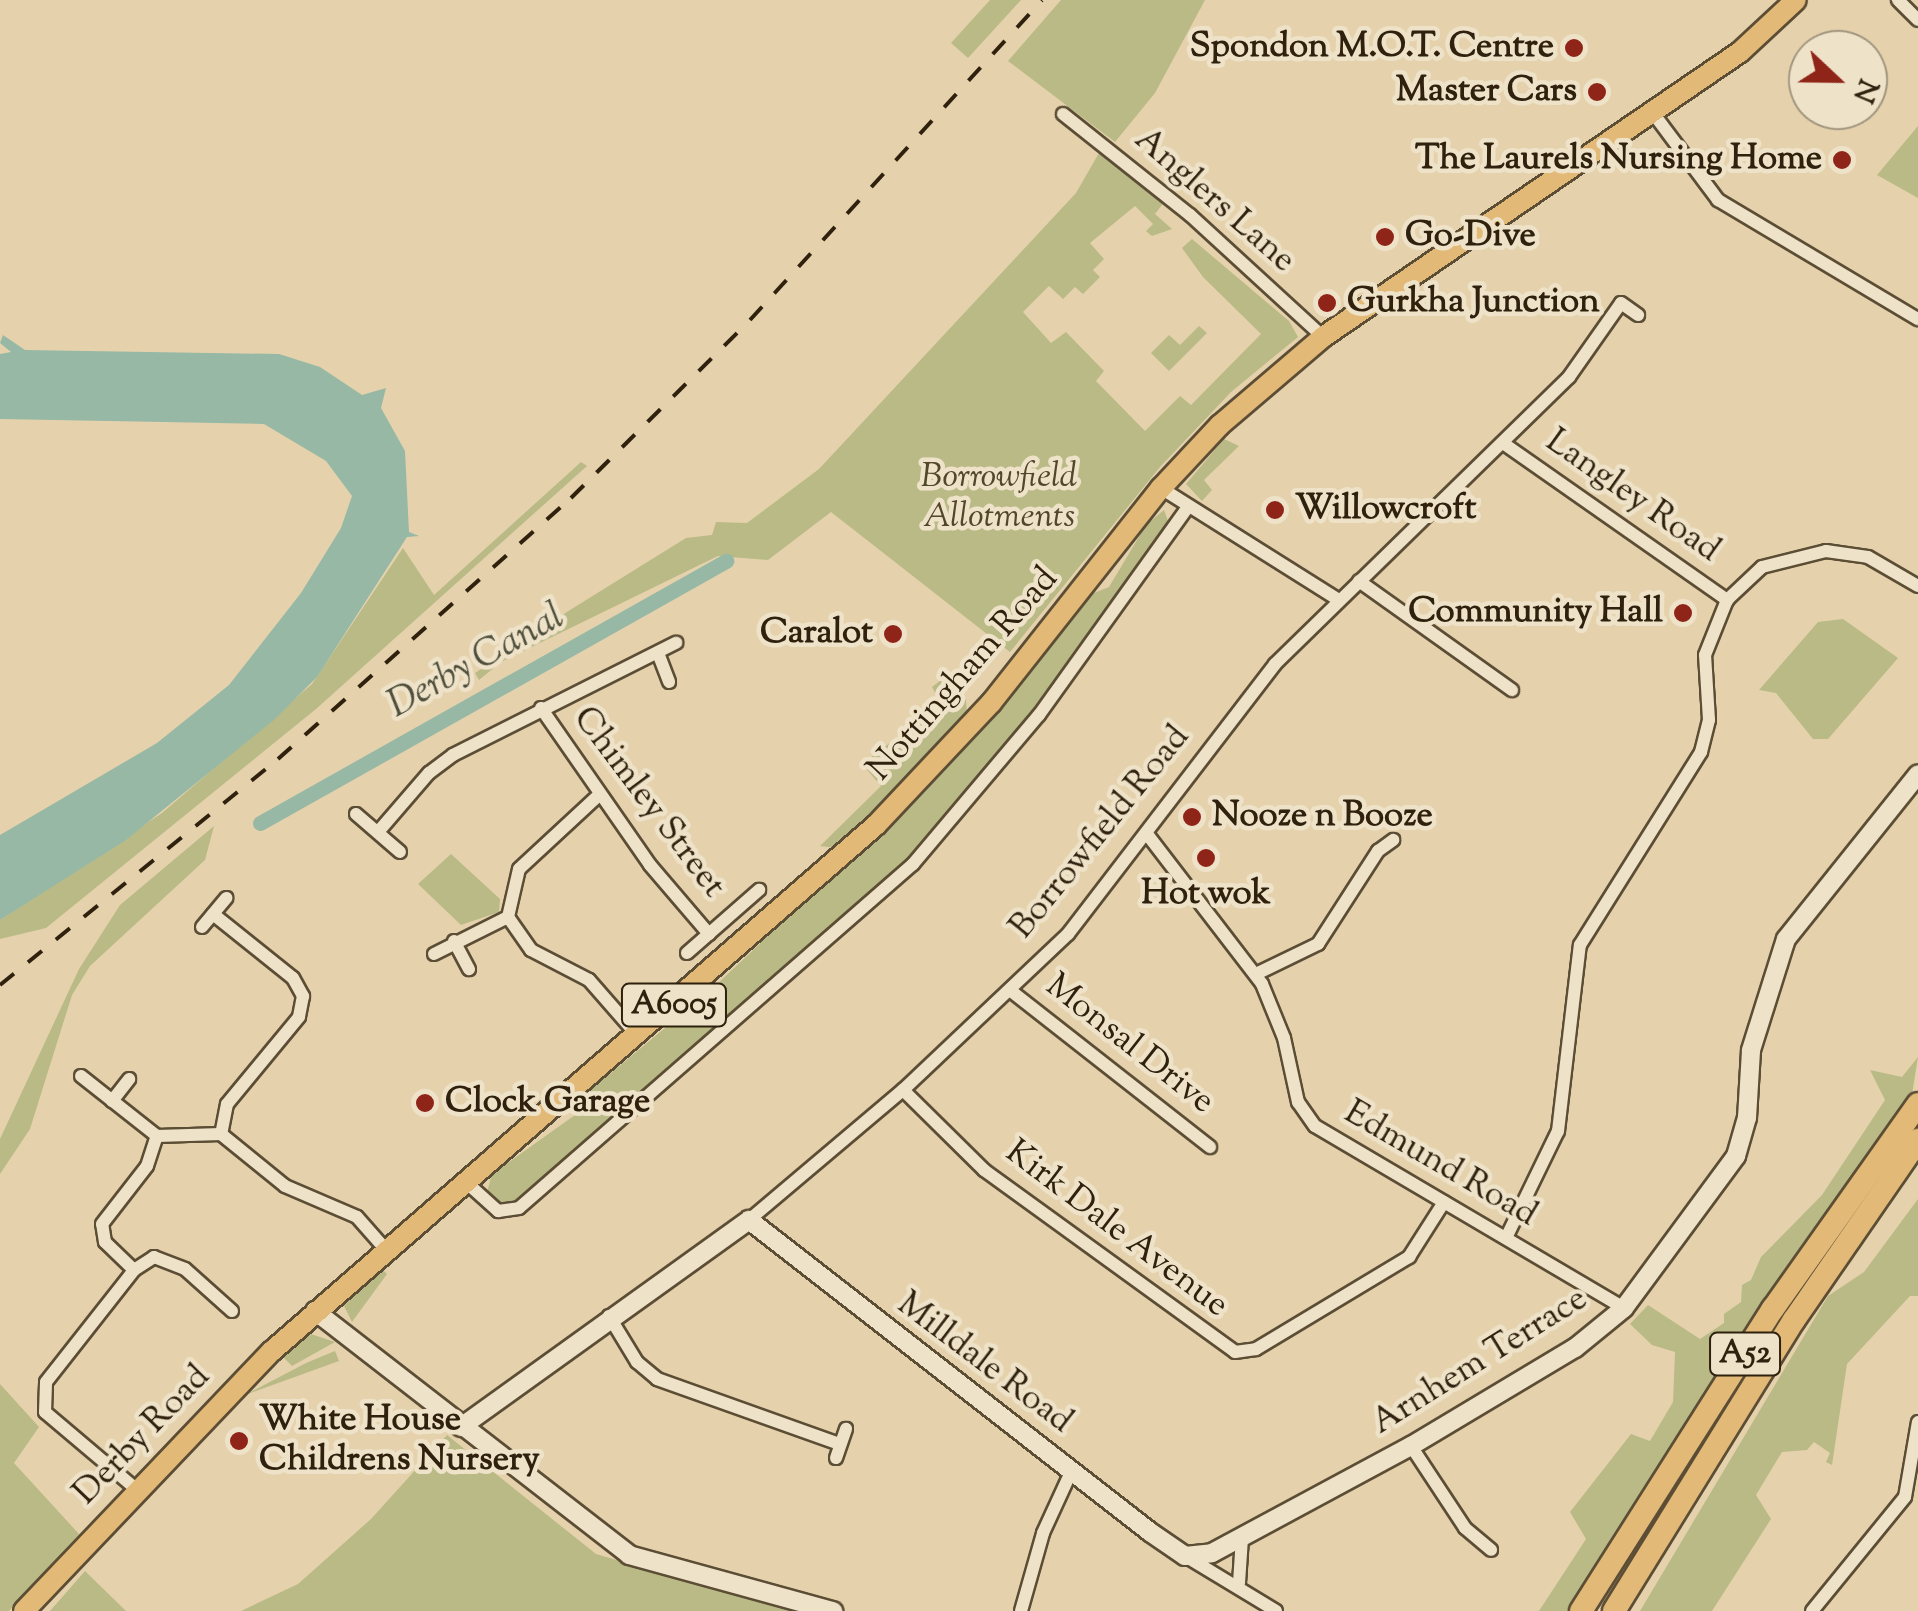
<!DOCTYPE html>
<style>
body{margin:0}
#map{position:relative;width:1918px;height:1611px;overflow:hidden;background:#e5d2ac;font-family:"Sorts Mill Goudy",serif}
div>[style]{position:absolute}
.green>*{inset:0;background:#b9ba86}
.water>*{inset:0;background:#97b8a5}
.canal>*{height:15px;margin:-7.5px;padding:0 7.5px;transform-origin:7.5px;border-radius:7.5px;background:#97b8a5}
.roads{filter:drop-shadow(2px 0 #5c4d35) drop-shadow(-2px 0 #5c4d35) drop-shadow(0 2px #5c4d35) drop-shadow(0 -2px #5c4d35)}
.street>*{height:12px;margin:-6px;padding:0 6px;transform-origin:6px;border-radius:6px;background:#eee2c9}
.secondary>*{height:18px;margin:-9px;padding:0 9px;transform-origin:9px;border-radius:9px;background:#eee2c9}
.primary>*{height:20px;margin:-10px;padding:0 10px;transform-origin:10px;border-radius:10px;background:#e2b976}
.highway>*{height:22px;margin:-11px;padding:0 11px;transform-origin:11px;border-radius:11px;background:#e2b976}
.rail>*{height:4px;margin-top:-2px;transform-origin:0;background:repeating-linear-gradient(90deg,#2f210d 0 18px,transparent 0 36px)}
.dots>*{width:28px;height:28px;translate:-50% -50%;box-sizing:border-box;border:5px solid #eee2c9;border-radius:50%}
span{translate:-50% -50%;white-space:nowrap;text-align:center;line-height:1.15;-webkit-text-stroke:9px #eee2c9;paint-order:stroke}
.shield-label span{padding:2px 8px;background:#eee2c9;border:2px solid;border-radius:8px;-webkit-text-stroke-width:0}
.shield-label{font-size:32px;color:#2f210d;font-weight:700}
.poi-label{font-size:35px;color:#2f210d;font-weight:700}
.right{translate:-100% -50%;text-align:right}
.left{translate:0 -50%;text-align:left}
.street-label{font-size:35px;color:#2f210d}
.park-label{font-size:35px;color:#52472b;font-style:italic}
.water-label{font-size:38px;color:#4e4e3b;font-style:italic}
.north{position:absolute;left:1788px;top:30px;width:100px;height:100px;box-sizing:border-box;background:#eee2c9;border:2px solid #a2957e;border-radius:50%;rotate:112deg;font-size:28px;font-weight:700;line-height:40px;text-align:center;color:#2f210d}
.north::after{content:'';display:block;margin:auto;width:35px;height:45px;background:#8f2418;clip-path:polygon(50% 0,100% 100%,50% 72%,0 100%)}
</style>
<div id="map">
<div class="green">
<div style="clip-path:polygon(990px 0,1021px 0,968px 58px,951px 43px)"></div>
<div style="clip-path:polygon(1061px 0,1205px 0,1155px 93px,1115px 142px,1008px 61px)"></div>
<div style="clip-path:polygon(1918px 126px,1918px 198px,1877px 175px)"></div>
<div style="clip-path:polygon(1099px 153px,1165px 201px,1155px 214px,1172px 229px,1152px 236px,1146px 231px,1153px 224px,1135px 206px,1090px 243px,1104px 259px,1093px 270px,1100px 277px,1083px 294px,1075px 287px,1063px 299px,1049px 286px,1023px 312px,1051px 343px,1066px 332px,1104px 371px,1096px 381px,1145px 431px,1180px 396px,1191px 405px,1261px 334px,1203px 277px,1182px 248px,1192px 239px,1289px 321px,1298px 337px,1231px 392px,1160px 467px,1010px 652px,831px 512px,768px 560px,718px 556px,501px 662px,479px 680px,475px 673px,570px 610px,686px 538px,712px 535px,716px 522px,747px 523px,819px 469px,1076px 193px)"></div>
<div style="clip-path:polygon(1199px 326px,1207px 333px,1169px 371px,1151px 353px,1169px 335px,1180px 345px)"></div>
<div style="clip-path:polygon(1224px 439px,1239px 446px,1204px 480px,1212px 490px,1202px 501px,1186px 484px)"></div>
<div style="clip-path:polygon(581px 462px,587px 466px,316px 709px,46px 928px,0 939px,0 920px,162px 813px,312px 684px,403px 548px,434px 595px)"></div>
<div style="clip-path:polygon(1164px 510px,1169px 524px,1004px 754px,902px 868px,519px 1203px,503px 1206px,486px 1196px,492px 1174px,575px 1115px,593px 1088px,714px 987px,958px 756px,1094px 593px,1109px 587px,1146px 525px)"></div>
<div style="clip-path:polygon(1843px 619px,1898px 658px,1828px 739px,1813px 739px,1776px 693px,1759px 690px,1818px 622px)"></div>
<div style="clip-path:polygon(941px 680px,966px 700px,967px 715px,837px 848px,820px 846px,881px 786px,862px 764px,941px 704px,932px 687px)"></div>
<div style="clip-path:polygon(214px 826px,205px 860px,90px 966px,72px 995px,30px 1129px,0 1174px,0 1139px,79px 969px,120px 905px)"></div>
<div style="clip-path:polygon(451px 854px,500px 899px,499px 912px,461px 925px,418px 884px)"></div>
<div style="clip-path:polygon(1918px 1057px,1911px 1101px,1749px 1321px,1753px 1332px,1718px 1372px,1722px 1380px,1669px 1447px,1670px 1458px,1610px 1542px,1601px 1567px,1569px 1611px,1539px 1611px,1586px 1539px,1570px 1512px,1631px 1434px,1650px 1441px,1673px 1402px,1675px 1352px,1652px 1345px,1630px 1324px,1648px 1305px,1700px 1339px,1724px 1323px,1724px 1314px,1741px 1302px,1742px 1285px,1751px 1280px,1761px 1257px,1822px 1195px,1885px 1100px,1870px 1070px,1902px 1077px)"></div>
<div style="clip-path:polygon(1918px 1199px,1918px 1296px,1910px 1296px,1847px 1364px,1832px 1465px,1826px 1462px,1830px 1453px,1814px 1442px,1807px 1450px,1782px 1452px,1756px 1495px,1771px 1519px,1712px 1611px,1640px 1611px,1828px 1296px,1864px 1272px)"></div>
<div style="clip-path:polygon(381px 1268px,387px 1274px,352px 1322px,344px 1306px)"></div>
<div style="clip-path:polygon(311px 1334px,335px 1342px,292px 1366px,282px 1356px)"></div>
<div style="clip-path:polygon(335px 1351px,339px 1361px,245px 1395px,306px 1363px)"></div>
<div style="clip-path:polygon(0 1384px,39px 1427px,14px 1463px,79px 1534px,9px 1611px,0 1611px)"></div>
<div style="clip-path:polygon(447px 1435px,596px 1554px,792px 1611px,241px 1611px,298px 1584px,371px 1519px)"></div>
<div style="clip-path:polygon(85px 1571px,126px 1611px,50px 1611px)"></div>
</div>
<div class="water">
<div style="clip-path:polygon(3px 335px,25px 350px,279px 354px,320px 367px,362px 395px,386px 388px,381px 408px,405px 451px,409px 532px,419px 536px,407px 537px,317px 677px,275px 719px,126px 840px,0 920px,0 835px,157px 743px,229px 685px,301px 593px,341px 528px,352px 496px,326px 461px,264px 424px,0 419px,0 354px,11px 352px,0 343px)"></div>
</div>
<div class="canal">
<div style="left:260px;top:823px;width:535px;rotate:-29.35deg"></div>
</div>
<div class="roads">
<div class="street">
<div style="left:1898px;top:0;width:28px;rotate:45deg"></div>
<div style="left:1653px;top:113px;width:109px;rotate:53.2deg"></div>
<div style="left:1718px;top:200px;width:233px;rotate:30.8deg"></div>
<div style="left:1063px;top:114px;width:162px;rotate:38.5deg"></div>
<div style="left:1190px;top:215px;width:180px;rotate:42.5deg"></div>
<div style="left:1503px;top:443px;width:274px;rotate:35deg"></div>
<div style="left:1161px;top:488px;width:210px;rotate:32.2deg"></div>
<div style="left:1359px;top:581px;width:188px;rotate:35.5deg"></div>
<div style="left:658px;top:653px;width:31px;rotate:69deg"></div>
<div style="left:541px;top:708px;width:191px;rotate:55.2deg"></div>
<div style="left:650px;top:865px;width:91px;rotate:49.5deg"></div>
<div style="left:600px;top:794px;width:110px;rotate:137.2deg"></div>
<div style="left:519px;top:869px;width:49px;rotate:102.9deg"></div>
<div style="left:508px;top:917px;width:40px;rotate:55.1deg"></div>
<div style="left:531px;top:950px;width:65px;rotate:27.3deg"></div>
<div style="left:589px;top:980px;width:74px;rotate:48.8deg"></div>
<div style="left:356px;top:814px;width:58px;rotate:40.8deg"></div>
<div style="left:378px;top:832px;width:78px;rotate:-49.2deg"></div>
<div style="left:429px;top:773px;width:30px;rotate:-37deg"></div>
<div style="left:453px;top:755px;width:250px;rotate:-26.7deg"></div>
<div style="left:1147px;top:834px;width:189px;rotate:52.5deg"></div>
<div style="left:1262px;top:984px;width:58px;rotate:67.8deg"></div>
<div style="left:1284px;top:1038px;width:66px;rotate:77.7deg"></div>
<div style="left:1298px;top:1102px;width:29px;rotate:55deg"></div>
<div style="left:1315px;top:1126px;width:359px;rotate:30.5deg"></div>
<div style="left:213px;top:914px;width:102px;rotate:38.7deg"></div>
<div style="left:293px;top:978px;width:21px;rotate:61deg"></div>
<div style="left:303px;top:996px;width:21px;rotate:101deg"></div>
<div style="left:299px;top:1017px;width:113px;rotate:129.6deg"></div>
<div style="left:227px;top:1104px;width:31px;rotate:101deg"></div>
<div style="left:202px;top:927px;width:38px;rotate:-50deg"></div>
<div style="left:454px;top:941px;width:32px;rotate:62deg"></div>
<div style="left:687px;top:953px;width:96px;rotate:-41.2deg"></div>
<div style="left:434px;top:954px;width:83px;rotate:-26.6deg"></div>
<div style="left:1256px;top:974px;width:69px;rotate:-25.8deg"></div>
<div style="left:1318px;top:944px;width:111px;rotate:-57.2deg"></div>
<div style="left:1378px;top:851px;width:19px;rotate:-36deg"></div>
<div style="left:1011px;top:991px;width:253px;rotate:38.1deg"></div>
<div style="left:81px;top:1076px;width:97px;rotate:38.3deg"></div>
<div style="left:157px;top:1136px;width:64px;rotate:-1.8deg"></div>
<div style="left:221px;top:1134px;width:82px;rotate:39.1deg"></div>
<div style="left:285px;top:1186px;width:78px;rotate:23.3deg"></div>
<div style="left:357px;top:1217px;width:45px;rotate:48.6deg"></div>
<div style="left:903px;top:1090px;width:114px;rotate:44.6deg"></div>
<div style="left:984px;top:1170px;width:310px;rotate:35.9deg"></div>
<div style="left:1235px;top:1352px;width:21px;rotate:-8deg"></div>
<div style="left:1256px;top:1349px;width:179px;rotate:-31deg"></div>
<div style="left:1409px;top:1257px;width:65px;rotate:-57.5deg"></div>
<div style="left:112px;top:1101px;width:28px;rotate:-52deg"></div>
<div style="left:467px;top:1183px;width:42px;rotate:42.1deg"></div>
<div style="left:498px;top:1211px;width:21px;rotate:-8deg"></div>
<div style="left:519px;top:1208px;width:523px;rotate:-41.12deg"></div>
<div style="left:913px;top:864px;width:195px;rotate:-49.8deg"></div>
<div style="left:1039px;top:715px;width:256px;rotate:-54.4deg"></div>
<div style="left:749px;top:1220px;width:202px;rotate:-40.2deg"></div>
<div style="left:903px;top:1090px;width:227px;rotate:-43.4deg"></div>
<div style="left:1068px;top:934px;width:340px;rotate:-52.5deg"></div>
<div style="left:1275px;top:664px;width:411px;rotate:-44.3deg"></div>
<div style="left:1569px;top:377px;width:90px;rotate:-54.9deg"></div>
<div style="left:1621px;top:303px;width:21px;rotate:35deg"></div>
<div style="left:1506px;top:1238px;width:119px;rotate:-64.1deg"></div>
<div style="left:1558px;top:1131px;width:187px;rotate:-83.3deg"></div>
<div style="left:1580px;top:945px;width:228px;rotate:-57.9deg"></div>
<div style="left:1701px;top:752px;width:33px;rotate:-76deg"></div>
<div style="left:1709px;top:720px;width:65px;rotate:-93.5deg"></div>
<div style="left:1705px;top:655px;width:59px;rotate:-68.2deg"></div>
<div style="left:1727px;top:600px;width:48px;rotate:-43.3deg"></div>
<div style="left:1762px;top:567px;width:66px;rotate:-14deg"></div>
<div style="left:1826px;top:551px;width:42px;rotate:8.1deg"></div>
<div style="left:1868px;top:557px;width:58px;rotate:30.1deg"></div>
<div style="left:134px;top:1270px;width:40px;rotate:-136deg"></div>
<div style="left:105px;top:1242px;width:18px;rotate:-99deg"></div>
<div style="left:102px;top:1224px;width:73px;rotate:-52.2deg"></div>
<div style="left:147px;top:1166px;width:32px;rotate:-72deg"></div>
<div style="left:609px;top:1316px;width:54px;rotate:58.7deg"></div>
<div style="left:637px;top:1362px;width:26px;rotate:40deg"></div>
<div style="left:657px;top:1379px;width:194px;rotate:19.6deg"></div>
<div style="left:1411px;top:1446px;width:98px;rotate:56.6deg"></div>
<div style="left:1465px;top:1528px;width:34px;rotate:40deg"></div>
<div style="left:836px;top:1458px;width:31px;rotate:-71deg"></div>
<div style="left:136px;top:1489px;width:119px;rotate:-139.8deg"></div>
<div style="left:45px;top:1412px;width:30px;rotate:-88deg"></div>
<div style="left:46px;top:1382px;width:142px;rotate:-51.8deg"></div>
<div style="left:134px;top:1270px;width:24px;rotate:-33deg"></div>
<div style="left:154px;top:1257px;width:33px;rotate:21deg"></div>
<div style="left:185px;top:1269px;width:63px;rotate:41.8deg"></div>
<div style="left:1187px;top:1557px;width:104px;rotate:31.2deg"></div>
<div style="left:1239px;top:1583px;width:45px;rotate:-86.2deg"></div>
<div style="left:1021px;top:1611px;width:81px;rotate:-74.2deg"></div>
<div style="left:1043px;top:1533px;width:69px;rotate:-65.3deg"></div>
<div style="left:1812px;top:1611px;width:147px;rotate:-50.8deg"></div>
<div style="left:1905px;top:1497px;width:76px;rotate:-80.2deg"></div>
</div>
<div class="secondary">
<div style="left:315px;top:1311px;width:398px;rotate:37.8deg"></div>
<div style="left:629px;top:1555px;width:212px;rotate:15.4deg"></div>
<div style="left:461px;top:1427px;width:355px;rotate:-35.7deg"></div>
<div style="left:749px;top:1220px;width:508px;rotate:37.88deg"></div>
<div style="left:1150px;top:1532px;width:42px;rotate:34.4deg"></div>
<div style="left:1185px;top:1556px;width:27px;rotate:-6deg"></div>
<div style="left:1212px;top:1553px;width:226px;rotate:-28.3deg"></div>
<div style="left:1411px;top:1446px;width:191px;rotate:-30.9deg"></div>
<div style="left:1575px;top:1348px;width:63px;rotate:-39.2deg"></div>
<div style="left:1624px;top:1308px;width:189px;rotate:-53.6deg"></div>
<div style="left:1736px;top:1156px;width:40px;rotate:-74deg"></div>
<div style="left:1747px;top:1118px;width:68px;rotate:-86.6deg"></div>
<div style="left:1751px;top:1050px;width:116px;rotate:-72.5deg"></div>
<div style="left:1786px;top:939px;width:211px;rotate:-51.3deg"></div>
</div>
<div class="primary">
<div style="left:24px;top:1611px;width:359px;rotate:-46.4deg"></div>
<div style="left:272px;top:1351px;width:801px;rotate:-41.05deg"></div>
<div style="left:876px;top:825px;width:168px;rotate:-46.7deg"></div>
<div style="left:991px;top:703px;width:274px;rotate:-51.7deg"></div>
<div style="left:1161px;top:488px;width:86px;rotate:-46.9deg"></div>
<div style="left:1220px;top:425px;width:135px;rotate:-40.5deg"></div>
<div style="left:1323px;top:337px;width:505px;rotate:-34.35deg"></div>
<div style="left:1740px;top:52px;width:76px;rotate:-42.9deg"></div>
</div>
<div class="highway">
<div style="left:1581px;top:1611px;width:358px;rotate:-57.6deg"></div>
<div style="left:1773px;top:1309px;width:251px;rotate:-54.7deg"></div>
<div style="left:1614px;top:1611px;width:342px;rotate:-58.3deg"></div>
<div style="left:1794px;top:1320px;width:219px;rotate:-55.4deg"></div>
</div>
</div>
<div class="rail">
<div style="left:0;top:985px;width:358px;rotate:-39.1deg"></div>
<div style="left:278px;top:759px;width:392px;rotate:-41.7deg"></div>
<div style="left:571px;top:498px;width:252px;rotate:-44.8deg"></div>
<div style="left:750px;top:320px;width:433px;rotate:-47.6deg"></div>
</div>
<div class="dots">
<div style="left:1574px;top:48px;background:#8f2418"></div>
<div style="left:1597px;top:92px;background:#8f2418"></div>
<div style="left:1842px;top:160px;background:#8f2418"></div>
<div style="left:1385px;top:237px;background:#8f2418"></div>
<div style="left:1327px;top:303px;background:#8f2418"></div>
<div style="left:1275px;top:510px;background:#8f2418"></div>
<div style="left:1683px;top:613px;background:#8f2418"></div>
<div style="left:893px;top:634px;background:#8f2418"></div>
<div style="left:1192px;top:817px;background:#8f2418"></div>
<div style="left:1206px;top:858px;background:#8f2418"></div>
<div style="left:425px;top:1103px;background:#8f2418"></div>
<div style="left:239px;top:1441px;background:#8f2418"></div>
</div>
<div class="shield-label">
<span style="left:674px;top:1005px">A6005</span>
<span style="left:1745px;top:1354px">A52</span>
</div>
<div class="poi-label">
<span class="right" style="left:1554px;top:48px">Spondon M.O.T. Centre</span>
<span class="right" style="left:1577px;top:92px">Master Cars</span>
<span class="right" style="left:1822px;top:160px">The Laurels Nursing Home</span>
<span class="left" style="left:1405px;top:237px">Go-Dive</span>
<span class="left" style="left:1347px;top:303px">Gurkha Junction</span>
<span class="left" style="left:1295px;top:510px">Willowcroft</span>
<span class="right" style="left:1663px;top:613px">Community Hall</span>
<span class="right" style="left:873px;top:634px">Caralot</span>
<span class="left" style="left:1212px;top:817px">Nooze n Booze</span>
<span style="left:1206px;top:895px">Hot wok</span>
<span class="left" style="left:445px;top:1103px">Clock Garage</span>
<span class="left" style="left:259px;top:1441px">White House<br>Childrens Nursery</span>
</div>
<div class="street-label">
<span style="left:1214px;top:201px;rotate:41deg">Anglers Lane</span>
<span style="left:1632px;top:497px;rotate:35deg">Langley Road</span>
<span style="left:964px;top:675px;rotate:-49deg">Nottingham Road</span>
<span style="left:648px;top:803px;rotate:53deg">Chimley Street</span>
<span style="left:1101px;top:833px;rotate:-51deg">Borrowfield Road</span>
<span style="left:1129px;top:1045px;rotate:38deg">Monsal Drive</span>
<span style="left:1440px;top:1165px;rotate:30deg">Edmund Road</span>
<span style="left:1116px;top:1230px;rotate:37deg">Kirk Dale Avenue</span>
<span style="left:1480px;top:1362px;rotate:-32deg">Arnhem Terrace</span>
<span style="left:984px;top:1364px;rotate:37deg">Milldale Road</span>
<span style="left:143px;top:1436px;rotate:-46deg">Derby Road</span>
</div>
<div class="park-label">
<span style="left:999px;top:498px">Borrowfield<br>Allotments</span>
</div>
<div class="water-label">
<span style="left:477px;top:663px;rotate:-29deg">Derby Canal</span>
</div>
<div class="north">N</div>
</div>
